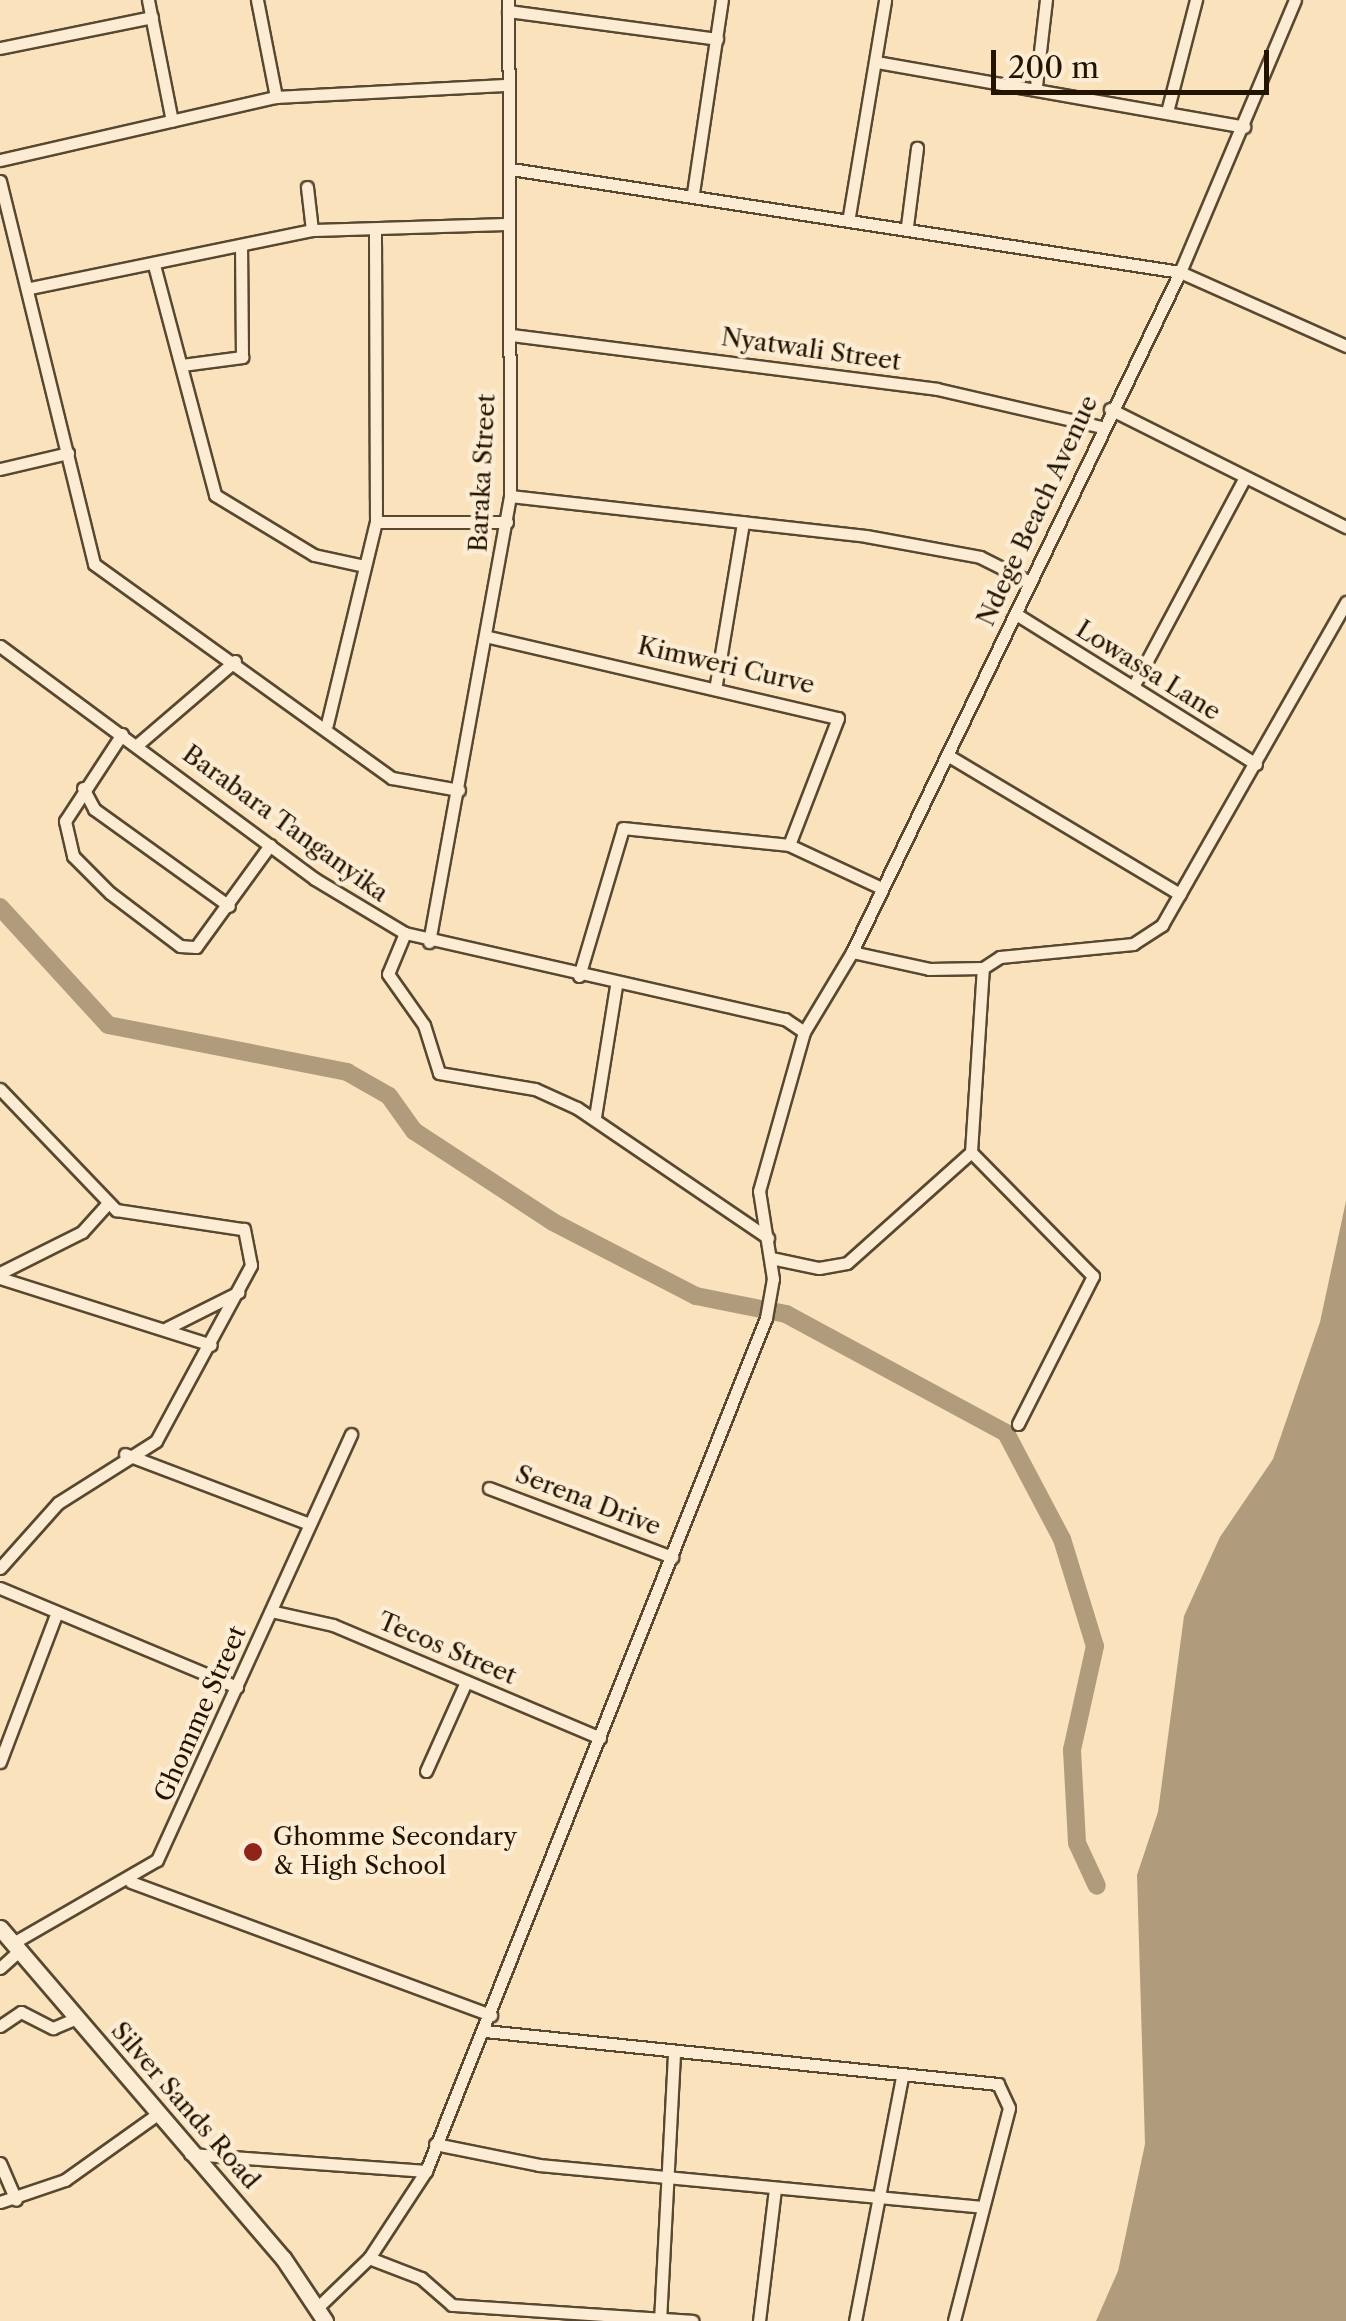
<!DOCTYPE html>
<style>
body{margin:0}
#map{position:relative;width:1346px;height:2321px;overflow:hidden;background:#f9e2bc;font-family:"Libre Caslon Text",serif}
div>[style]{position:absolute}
.water>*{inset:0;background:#b09c7c}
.river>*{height:18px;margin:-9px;padding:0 9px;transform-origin:9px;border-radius:9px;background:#b09c7c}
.roads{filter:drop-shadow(2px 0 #584830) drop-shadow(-2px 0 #584830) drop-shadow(0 2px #584830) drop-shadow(0 -2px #584830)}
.street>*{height:11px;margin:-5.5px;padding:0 5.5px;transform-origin:5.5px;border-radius:5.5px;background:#fbecd3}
.secondary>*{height:15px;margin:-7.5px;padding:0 7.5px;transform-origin:7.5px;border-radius:7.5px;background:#fbecd3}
.dots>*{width:28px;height:28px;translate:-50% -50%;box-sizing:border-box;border:5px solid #fbecd3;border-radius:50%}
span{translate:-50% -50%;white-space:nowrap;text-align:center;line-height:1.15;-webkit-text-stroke:9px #fbecd3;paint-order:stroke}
.street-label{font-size:25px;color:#231401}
.poi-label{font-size:25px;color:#231401}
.left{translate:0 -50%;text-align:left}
.scale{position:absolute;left:991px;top:50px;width:278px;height:45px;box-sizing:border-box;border:5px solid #231401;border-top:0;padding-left:12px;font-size:30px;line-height:35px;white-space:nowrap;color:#231401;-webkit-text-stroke:8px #fbecd3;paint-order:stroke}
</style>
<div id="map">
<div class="water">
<div style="clip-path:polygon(1346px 1201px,1346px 2321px,1096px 2321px,1118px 2271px,1145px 2144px,1137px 1875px,1158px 1812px,1184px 1616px,1220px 1537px,1273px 1459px,1320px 1322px)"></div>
</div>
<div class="river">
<div style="left:0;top:907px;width:160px;rotate:47.5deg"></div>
<div style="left:108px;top:1025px;width:244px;rotate:11.1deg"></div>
<div style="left:347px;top:1072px;width:48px;rotate:29.7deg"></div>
<div style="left:389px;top:1096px;width:43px;rotate:54.5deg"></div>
<div style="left:414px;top:1131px;width:166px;rotate:33.2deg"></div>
<div style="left:553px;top:1222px;width:161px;rotate:27.4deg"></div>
<div style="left:696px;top:1296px;width:92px;rotate:11.3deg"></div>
<div style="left:786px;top:1314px;width:250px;rotate:28.4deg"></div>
<div style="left:1006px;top:1433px;width:120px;rotate:62.2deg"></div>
<div style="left:1062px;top:1539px;width:112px;rotate:72.9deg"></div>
<div style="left:1095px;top:1646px;width:107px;rotate:102.5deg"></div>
<div style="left:1072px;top:1750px;width:93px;rotate:86.9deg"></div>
<div style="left:1077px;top:1843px;width:47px;rotate:65.1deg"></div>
</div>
<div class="roads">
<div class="street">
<div style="left:148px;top:0;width:123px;rotate:78.8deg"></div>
<div style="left:257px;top:0;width:99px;rotate:78.9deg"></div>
<div style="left:508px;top:11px;width:211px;rotate:7.6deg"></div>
<div style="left:0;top:48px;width:155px;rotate:-11.5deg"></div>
<div style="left:877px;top:62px;width:373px;rotate:10deg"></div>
<div style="left:1036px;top:86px;width:87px;rotate:-83.4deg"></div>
<div style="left:1168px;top:108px;width:112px;rotate:-75.5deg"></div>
<div style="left:0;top:160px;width:283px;rotate:-12.9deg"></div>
<div style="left:276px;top:97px;width:228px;rotate:-3deg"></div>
<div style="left:511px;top:169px;width:677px;rotate:8.75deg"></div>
<div style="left:1180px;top:272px;width:182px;rotate:24deg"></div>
<div style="left:0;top:181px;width:394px;rotate:76.2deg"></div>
<div style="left:94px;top:564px;width:367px;rotate:35.7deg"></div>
<div style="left:392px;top:778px;width:68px;rotate:10.2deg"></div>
<div style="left:307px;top:187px;width:43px;rotate:83.4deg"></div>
<div style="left:693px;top:193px;width:195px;rotate:-81.5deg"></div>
<div style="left:849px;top:216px;width:219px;rotate:-80.5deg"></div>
<div style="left:907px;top:226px;width:79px;rotate:-82.7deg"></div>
<div style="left:154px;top:265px;width:238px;rotate:75.1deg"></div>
<div style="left:215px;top:495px;width:116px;rotate:31.2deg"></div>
<div style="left:314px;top:555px;width:51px;rotate:12.4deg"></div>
<div style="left:30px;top:288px;width:288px;rotate:-11.6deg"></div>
<div style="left:312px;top:230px;width:196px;rotate:-1.8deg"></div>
<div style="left:511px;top:335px;width:429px;rotate:7.2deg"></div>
<div style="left:937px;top:389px;width:169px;rotate:13deg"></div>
<div style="left:182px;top:365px;width:61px;rotate:-7.6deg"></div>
<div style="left:242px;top:357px;width:112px;rotate:-90.5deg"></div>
<div style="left:1110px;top:409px;width:264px;rotate:26.6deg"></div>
<div style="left:0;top:469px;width:70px;rotate:-13.2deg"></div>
<div style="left:510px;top:496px;width:358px;rotate:6.4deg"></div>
<div style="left:866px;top:536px;width:116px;rotate:10.4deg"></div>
<div style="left:980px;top:557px;width:51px;rotate:26.6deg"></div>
<div style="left:376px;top:522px;width:131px"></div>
<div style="left:1016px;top:614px;width:283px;rotate:32deg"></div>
<div style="left:489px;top:637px;width:358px;rotate:13.1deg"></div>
<div style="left:838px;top:718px;width:136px;rotate:111.1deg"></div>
<div style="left:789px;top:845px;width:99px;rotate:25deg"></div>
<div style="left:0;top:646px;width:392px;rotate:36.5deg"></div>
<div style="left:315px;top:879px;width:105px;rotate:31deg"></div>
<div style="left:405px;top:933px;width:390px;rotate:12.8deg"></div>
<div style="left:785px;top:1019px;width:23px;rotate:34deg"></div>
<div style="left:716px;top:684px;width:164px;rotate:-80.5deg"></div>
<div style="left:1134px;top:685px;width:234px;rotate:-61.9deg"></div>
<div style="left:327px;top:724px;width:208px;rotate:-76.4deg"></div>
<div style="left:376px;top:522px;width:292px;rotate:-90.2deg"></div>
<div style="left:122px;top:734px;width:104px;rotate:123.2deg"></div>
<div style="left:65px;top:821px;width:36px;rotate:77deg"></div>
<div style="left:73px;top:856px;width:52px;rotate:45deg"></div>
<div style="left:110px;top:893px;width:88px;rotate:37.1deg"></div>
<div style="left:180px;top:946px;width:16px;rotate:4deg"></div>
<div style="left:196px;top:947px;width:126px;rotate:-54deg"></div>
<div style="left:137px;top:745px;width:129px;rotate:-40.6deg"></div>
<div style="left:949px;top:756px;width:269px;rotate:30.9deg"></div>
<div style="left:83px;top:788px;width:24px;rotate:62deg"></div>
<div style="left:94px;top:809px;width:166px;rotate:35.7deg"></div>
<div style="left:405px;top:933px;width:44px;rotate:112.5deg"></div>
<div style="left:388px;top:974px;width:62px;rotate:54.8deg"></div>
<div style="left:424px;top:1025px;width:50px;rotate:72.6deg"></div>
<div style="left:439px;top:1073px;width:97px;rotate:9.5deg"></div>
<div style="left:535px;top:1089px;width:46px;rotate:24.3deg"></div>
<div style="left:577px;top:1108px;width:231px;rotate:34.2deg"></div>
<div style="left:429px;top:942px;width:453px;rotate:-79.7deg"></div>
<div style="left:510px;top:496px;width:496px;rotate:-90.2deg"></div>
<div style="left:852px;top:952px;width:79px;rotate:12.4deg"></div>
<div style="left:929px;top:969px;width:54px;rotate:-1.1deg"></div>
<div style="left:579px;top:976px;width:154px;rotate:-73.4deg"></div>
<div style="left:623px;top:828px;width:167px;rotate:5.8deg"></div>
<div style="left:0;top:1089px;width:168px;rotate:46.2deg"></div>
<div style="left:116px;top:1210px;width:127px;rotate:8.6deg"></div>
<div style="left:595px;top:1117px;width:133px;rotate:-80.9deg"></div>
<div style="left:971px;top:1152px;width:174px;rotate:45.5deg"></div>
<div style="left:1093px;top:1276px;width:166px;rotate:116.9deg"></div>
<div style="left:771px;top:1258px;width:49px;rotate:11.8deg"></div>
<div style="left:819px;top:1268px;width:28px;rotate:-10deg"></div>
<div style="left:847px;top:1263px;width:166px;rotate:-41.8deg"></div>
<div style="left:971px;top:1152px;width:184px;rotate:-86.3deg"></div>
<div style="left:983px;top:968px;width:20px;rotate:-33deg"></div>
<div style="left:1000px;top:957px;width:134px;rotate:-5.6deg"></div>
<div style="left:1133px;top:944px;width:35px;rotate:-33deg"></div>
<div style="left:1162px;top:925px;width:372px;rotate:-60.3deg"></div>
<div style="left:0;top:1273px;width:92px;rotate:-26.6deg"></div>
<div style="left:82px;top:1232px;width:38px;rotate:-48deg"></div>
<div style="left:0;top:1278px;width:221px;rotate:17.6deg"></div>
<div style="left:167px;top:1328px;width:80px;rotate:-26.6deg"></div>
<div style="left:125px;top:1454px;width:195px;rotate:20.8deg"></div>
<div style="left:489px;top:1488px;width:196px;rotate:20.7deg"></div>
<div style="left:0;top:1568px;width:87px;rotate:-48.3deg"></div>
<div style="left:58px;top:1503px;width:116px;rotate:-32.3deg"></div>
<div style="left:156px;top:1441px;width:200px;rotate:-61.6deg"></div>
<div style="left:251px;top:1265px;width:37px;rotate:-101deg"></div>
<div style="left:0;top:1588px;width:257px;rotate:22.7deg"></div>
<div style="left:275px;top:1612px;width:59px;rotate:12.6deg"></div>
<div style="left:333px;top:1625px;width:290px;rotate:22.9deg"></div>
<div style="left:0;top:1762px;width:155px;rotate:-69.2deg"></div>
<div style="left:426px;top:1771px;width:98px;rotate:-65.8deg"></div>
<div style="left:131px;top:1882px;width:384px;rotate:20.3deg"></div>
<div style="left:13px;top:1943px;width:166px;rotate:-30deg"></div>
<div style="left:157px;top:1860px;width:468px;rotate:-65.5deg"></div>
<div style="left:0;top:1968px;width:24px;rotate:-42deg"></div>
<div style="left:0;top:2026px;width:25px;rotate:-34deg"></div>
<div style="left:21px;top:2012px;width:36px;rotate:27deg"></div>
<div style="left:53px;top:2028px;width:26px;rotate:-23deg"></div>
<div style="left:485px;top:2031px;width:516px;rotate:5.9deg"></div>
<div style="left:998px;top:2084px;width:26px;rotate:65deg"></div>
<div style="left:1009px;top:2108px;width:220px;rotate:104.5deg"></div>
<div style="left:435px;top:2144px;width:106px;rotate:11.4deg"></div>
<div style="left:539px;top:2165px;width:445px;rotate:5.4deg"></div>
<div style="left:190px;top:2154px;width:237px;rotate:4.1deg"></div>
<div style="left:0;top:2163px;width:40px;rotate:66.6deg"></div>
<div style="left:0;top:2202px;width:69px;rotate:-18.7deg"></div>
<div style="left:65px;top:2180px;width:112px;rotate:-35.5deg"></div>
<div style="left:369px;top:2258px;width:56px;rotate:21deg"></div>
<div style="left:421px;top:2278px;width:41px;rotate:41.1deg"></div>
<div style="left:452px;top:2305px;width:241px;rotate:3.8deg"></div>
<div style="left:318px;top:2307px;width:71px;rotate:-43.9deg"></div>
<div style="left:369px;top:2258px;width:104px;rotate:-56.8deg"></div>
<div style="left:426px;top:2171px;width:918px;rotate:-68.27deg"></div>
<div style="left:766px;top:1318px;width:40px;rotate:-80deg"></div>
<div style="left:773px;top:1279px;width:89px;rotate:-99deg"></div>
<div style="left:759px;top:1191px;width:165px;rotate:-74.2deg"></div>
<div style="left:804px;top:1032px;width:93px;rotate:-59deg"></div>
<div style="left:852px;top:952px;width:755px;rotate:-64.25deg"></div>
<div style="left:1180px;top:272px;width:295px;rotate:-67.1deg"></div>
<div style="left:660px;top:2321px;width:265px;rotate:-87deg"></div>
<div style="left:759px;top:2321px;width:134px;rotate:-83.1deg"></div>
<div style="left:855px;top:2321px;width:249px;rotate:-79.1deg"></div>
</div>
<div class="secondary">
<div style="left:0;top:1928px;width:435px;rotate:49.4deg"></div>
<div style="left:283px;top:2258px;width:76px;rotate:56.3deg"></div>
</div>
</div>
<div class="dots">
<div style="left:253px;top:1852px;background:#8f2418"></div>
</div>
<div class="street-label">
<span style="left:811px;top:350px;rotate:8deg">Nyatwali Street</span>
<span style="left:483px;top:473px;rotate:-87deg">Baraka Street</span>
<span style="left:1038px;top:511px;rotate:-65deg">Ndege Beach Avenue</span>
<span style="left:726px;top:666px;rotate:13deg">Kimweri Curve</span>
<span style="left:1148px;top:671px;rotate:32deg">Lowassa Lane</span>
<span style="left:285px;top:824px;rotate:36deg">Barabara Tanganyika</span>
<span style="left:588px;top:1501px;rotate:21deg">Serena Drive</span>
<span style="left:447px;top:1649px;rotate:23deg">Tecos Street</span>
<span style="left:201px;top:1714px;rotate:-66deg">Ghomme Street</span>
<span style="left:185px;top:2106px;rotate:49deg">Silver Sands Road</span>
</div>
<div class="poi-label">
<span class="left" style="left:273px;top:1852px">Ghomme Secondary<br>&amp; High School</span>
</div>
<div class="scale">200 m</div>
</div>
